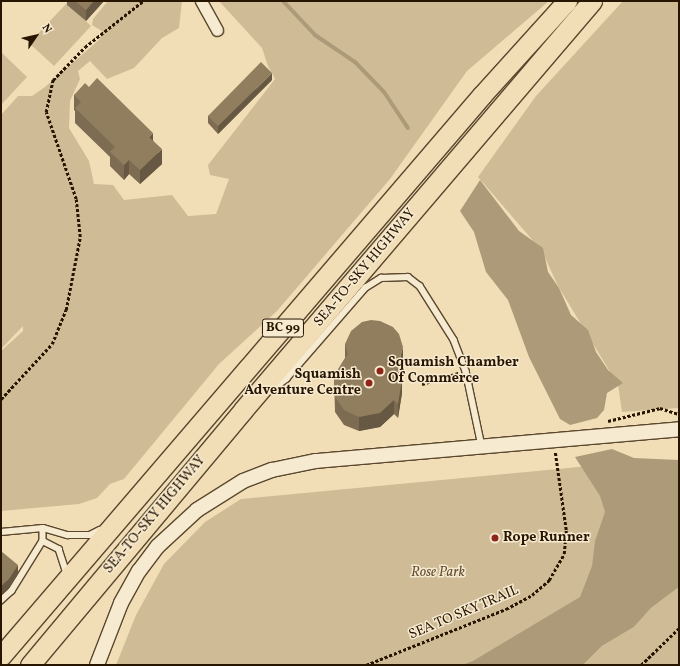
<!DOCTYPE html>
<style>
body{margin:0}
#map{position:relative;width:680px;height:666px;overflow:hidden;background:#f1deb6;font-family:Vollkorn,serif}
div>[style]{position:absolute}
.green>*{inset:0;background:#cfbc97}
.water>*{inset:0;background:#ad9a78}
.stream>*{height:4px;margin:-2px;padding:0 2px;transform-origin:2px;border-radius:2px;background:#ad9a78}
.path>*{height:2.5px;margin-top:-1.25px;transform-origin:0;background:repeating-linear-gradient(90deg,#281500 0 3px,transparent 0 5px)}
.roads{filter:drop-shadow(1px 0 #5a472e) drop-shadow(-1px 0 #5a472e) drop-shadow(0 1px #5a472e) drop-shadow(0 -1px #5a472e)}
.service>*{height:5.5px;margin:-2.75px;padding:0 2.75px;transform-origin:2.75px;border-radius:2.75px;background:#f6ead0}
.minor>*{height:11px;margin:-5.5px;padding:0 5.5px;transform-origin:5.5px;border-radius:5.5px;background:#f6ead0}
.tertiary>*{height:14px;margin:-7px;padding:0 7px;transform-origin:7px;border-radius:7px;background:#f6ead0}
.trunk>*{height:19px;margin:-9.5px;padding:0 9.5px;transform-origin:9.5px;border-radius:9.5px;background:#f1deb6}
.wall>*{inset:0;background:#7d6c52}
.shaded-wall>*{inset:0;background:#665842}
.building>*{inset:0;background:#917e5f}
.dots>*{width:11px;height:11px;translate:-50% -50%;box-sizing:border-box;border:2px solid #f6ead0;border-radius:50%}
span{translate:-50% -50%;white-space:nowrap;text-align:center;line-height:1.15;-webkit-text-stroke:3px #f6ead0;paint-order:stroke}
.shield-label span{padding:1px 3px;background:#f6ead0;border:1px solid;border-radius:3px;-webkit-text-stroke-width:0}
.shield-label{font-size:13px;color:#281500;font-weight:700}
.street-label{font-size:14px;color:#281500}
.poi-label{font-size:14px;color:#281500;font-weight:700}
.left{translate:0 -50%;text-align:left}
.right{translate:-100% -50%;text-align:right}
.park-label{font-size:14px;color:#624f35;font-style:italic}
.frame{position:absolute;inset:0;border:2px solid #281500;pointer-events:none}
.north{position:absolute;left:16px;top:16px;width:40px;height:40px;-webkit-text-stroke:3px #f6ead0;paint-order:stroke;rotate:56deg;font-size:11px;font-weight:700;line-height:16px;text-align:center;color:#281500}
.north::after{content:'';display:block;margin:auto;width:14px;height:18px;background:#281500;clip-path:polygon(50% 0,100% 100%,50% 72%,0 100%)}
</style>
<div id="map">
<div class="green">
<div style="clip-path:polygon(108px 1px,182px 1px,179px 28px,162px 38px,134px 68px,107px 79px,90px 61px,78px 71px,80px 79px,70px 101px,69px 128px,89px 161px,94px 184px,113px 185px,124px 200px,172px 195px,188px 216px,216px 214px,229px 179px,210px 175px,208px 165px,275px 79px,268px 66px,262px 48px,219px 1px,549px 1px,467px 71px,390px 179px,277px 311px,219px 364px,124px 479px,110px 484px,97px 498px,79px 504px,1px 511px,1px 351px,23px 331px,23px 326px,1px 349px,1px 115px,18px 96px,32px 96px,45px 87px,100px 39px,102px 31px,92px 25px,93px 19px)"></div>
<div style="clip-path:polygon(623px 1px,679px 1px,679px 408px,622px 412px,618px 385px,558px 286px,542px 251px,478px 177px,536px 96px)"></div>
<div style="clip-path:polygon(67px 3px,91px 26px,54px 66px,29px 43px)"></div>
<div style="clip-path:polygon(1px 52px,27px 77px,1px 105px)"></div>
<div style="clip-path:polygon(589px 466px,609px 516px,589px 601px,486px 665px,116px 665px,136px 615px,164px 564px,205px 522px,241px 499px)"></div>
<div style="clip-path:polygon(679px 587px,679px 665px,583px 665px,602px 646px,634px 627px,651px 608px)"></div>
</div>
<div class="water">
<div style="clip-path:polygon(480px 180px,519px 231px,543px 248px,548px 272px,559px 288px,571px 315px,588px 330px,596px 352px,608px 370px,623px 383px,607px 393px,604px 410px,597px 418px,570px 425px,560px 419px,529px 357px,508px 300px,486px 272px,474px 232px,460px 211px)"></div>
<div style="clip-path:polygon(612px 449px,634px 458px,679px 460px,679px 587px,651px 608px,634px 627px,602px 646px,583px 665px,462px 665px,473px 661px,580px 597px,592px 566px,595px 541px,605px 512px,600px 496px,575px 457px)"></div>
</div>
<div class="stream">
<div style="left:283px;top:1px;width:47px;rotate:46.7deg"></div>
<div style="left:315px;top:35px;width:48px;rotate:34deg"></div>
<div style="left:355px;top:62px;width:42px;rotate:46deg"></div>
<div style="left:384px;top:92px;width:43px;rotate:56.3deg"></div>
</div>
<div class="path">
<div style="left:422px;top:384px;width:38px;rotate:-17deg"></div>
<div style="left:1px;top:399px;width:75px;rotate:-47.2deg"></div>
<div style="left:52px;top:344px;width:37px;rotate:-68deg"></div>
<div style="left:66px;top:310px;width:74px;rotate:-79.1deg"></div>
<div style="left:80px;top:237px;width:38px;rotate:-96deg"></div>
<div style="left:76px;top:199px;width:92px;rotate:-109deg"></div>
<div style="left:46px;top:112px;width:33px;rotate:-78deg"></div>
<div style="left:53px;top:80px;width:46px;rotate:-45.9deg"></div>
<div style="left:85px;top:47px;width:74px;rotate:-38.4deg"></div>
<div style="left:608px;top:421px;width:54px;rotate:-14deg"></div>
<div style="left:660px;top:408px;width:20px;rotate:18deg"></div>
<div style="left:366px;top:665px;width:151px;rotate:-21.8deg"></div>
<div style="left:506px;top:609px;width:30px;rotate:-28deg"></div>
<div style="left:532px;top:595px;width:23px;rotate:-41deg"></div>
<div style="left:549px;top:580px;width:30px;rotate:-60deg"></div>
<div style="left:564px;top:554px;width:24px;rotate:-85deg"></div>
<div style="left:566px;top:530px;width:79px;rotate:-98deg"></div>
<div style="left:641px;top:665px;width:53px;rotate:-44.2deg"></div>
</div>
<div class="roads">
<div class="service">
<div style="left:271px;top:390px;width:19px;rotate:-36deg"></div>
<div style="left:286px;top:379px;width:121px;rotate:-49deg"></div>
<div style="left:365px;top:288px;width:19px;rotate:-32deg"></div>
<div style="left:381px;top:278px;width:27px;rotate:-2deg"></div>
<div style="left:408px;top:277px;width:15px;rotate:37deg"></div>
<div style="left:420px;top:286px;width:64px;rotate:57.8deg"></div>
<div style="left:454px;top:340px;width:33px;rotate:69deg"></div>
<div style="left:466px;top:371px;width:77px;rotate:78deg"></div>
<div style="left:43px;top:528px;width:26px;rotate:16deg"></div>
<div style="left:68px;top:535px;width:22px"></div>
<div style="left:90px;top:535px;width:11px;rotate:-27deg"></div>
<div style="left:1px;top:532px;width:42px;rotate:-5.4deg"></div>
<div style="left:43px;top:528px;width:13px;rotate:90deg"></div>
<div style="left:43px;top:541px;width:59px;rotate:121.8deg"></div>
<div style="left:12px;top:591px;width:15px;rotate:138deg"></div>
<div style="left:43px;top:541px;width:18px;rotate:27deg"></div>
<div style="left:59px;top:549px;width:26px;rotate:72deg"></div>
</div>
<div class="minor">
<div style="left:201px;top:1px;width:33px;rotate:61deg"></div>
</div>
<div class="tertiary">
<div style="left:97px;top:665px;width:66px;rotate:-68.8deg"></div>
<div style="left:121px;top:603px;width:37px;rotate:-61deg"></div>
<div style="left:139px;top:571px;width:31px;rotate:-53deg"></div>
<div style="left:158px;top:546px;width:53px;rotate:-42.7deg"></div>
<div style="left:197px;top:510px;width:54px;rotate:-32.2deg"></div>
<div style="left:243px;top:481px;width:31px;rotate:-21deg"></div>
<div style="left:272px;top:470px;width:45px;rotate:-11.6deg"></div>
<div style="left:316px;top:461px;width:364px;rotate:-5deg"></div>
</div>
<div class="trunk">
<div style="left:1px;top:656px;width:739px;rotate:-49.39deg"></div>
<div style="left:482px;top:95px;width:127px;rotate:-47.9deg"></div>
<div style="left:30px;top:665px;width:332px;rotate:-50.1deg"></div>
<div style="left:243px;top:410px;width:538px;rotate:-49.53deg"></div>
</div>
</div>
<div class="wall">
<div style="clip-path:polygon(67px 1px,104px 1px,86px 21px,67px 5px)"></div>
<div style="clip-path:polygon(272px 80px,218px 134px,208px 123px,208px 116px)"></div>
<div style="clip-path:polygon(89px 87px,153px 140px,162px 164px,140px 184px,129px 174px,124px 180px,110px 166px,110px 157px,75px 123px,75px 111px,74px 110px,74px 95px)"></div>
<div style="clip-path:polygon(345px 344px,403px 362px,400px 373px,402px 393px,398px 418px,394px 414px,380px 427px,359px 431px,344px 425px,335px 412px,334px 376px,345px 358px)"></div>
</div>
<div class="shaded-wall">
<div style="clip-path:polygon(94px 1px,104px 1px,86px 21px,86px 10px)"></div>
<div style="clip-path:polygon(272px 73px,272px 80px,218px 134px,218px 126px)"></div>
<div style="clip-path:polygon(153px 133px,153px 147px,149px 137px)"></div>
<div style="clip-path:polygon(162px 149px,162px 164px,140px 184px,140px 170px)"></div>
<div style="clip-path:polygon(129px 160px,129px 174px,124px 180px,124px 165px)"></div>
<div style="clip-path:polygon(403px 347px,403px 362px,398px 380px,398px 365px)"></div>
<div style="clip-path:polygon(402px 379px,402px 393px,398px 418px,398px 404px)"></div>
<div style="clip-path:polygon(394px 400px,394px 414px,380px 427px,359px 431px,359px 417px)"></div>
<div style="clip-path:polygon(18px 565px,18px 574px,9px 588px,1px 595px,1px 586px)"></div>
</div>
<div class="building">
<div style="clip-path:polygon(75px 1px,94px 1px,86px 10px)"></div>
<div style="clip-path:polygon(261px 62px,272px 73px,218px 126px,208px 116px)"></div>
<div style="clip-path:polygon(97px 78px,153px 133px,149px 137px,162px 149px,140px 170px,129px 160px,124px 165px,110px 152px,115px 147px,75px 108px,81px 102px,74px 95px,85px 83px,89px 87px)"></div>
<div style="clip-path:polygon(371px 320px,380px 321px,393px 327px,399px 334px,403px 347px,398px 365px,402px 379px,398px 404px,394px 400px,380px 413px,359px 417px,344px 410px,335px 397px,334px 376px,348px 354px,345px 344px,351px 331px,362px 322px)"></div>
<div style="clip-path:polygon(1px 551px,18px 565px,9px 579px,1px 586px)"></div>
</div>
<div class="dots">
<div style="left:380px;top:371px;background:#8f2418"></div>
<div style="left:369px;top:383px;background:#8f2418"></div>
<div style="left:495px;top:538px;background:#8f2418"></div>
</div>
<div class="shield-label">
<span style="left:283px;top:328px">BC 99</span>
</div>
<div class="street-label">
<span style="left:365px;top:268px;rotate:-50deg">SEA-TO-SKY HIGHWAY</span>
<span style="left:155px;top:515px;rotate:-50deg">SEA-TO-SKY HIGHWAY</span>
<span style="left:464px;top:613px;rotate:-23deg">SEA TO SKY TRAIL</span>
</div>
<div class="poi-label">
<span class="left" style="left:388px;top:371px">Squamish Chamber<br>Of Commerce</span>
<span class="right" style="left:361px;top:383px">Squamish<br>Adventure Centre</span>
<span class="left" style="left:503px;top:538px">Rope Runner</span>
</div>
<div class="park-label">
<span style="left:438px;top:573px">Rose Park</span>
</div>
<div class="frame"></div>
<div class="north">N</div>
</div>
